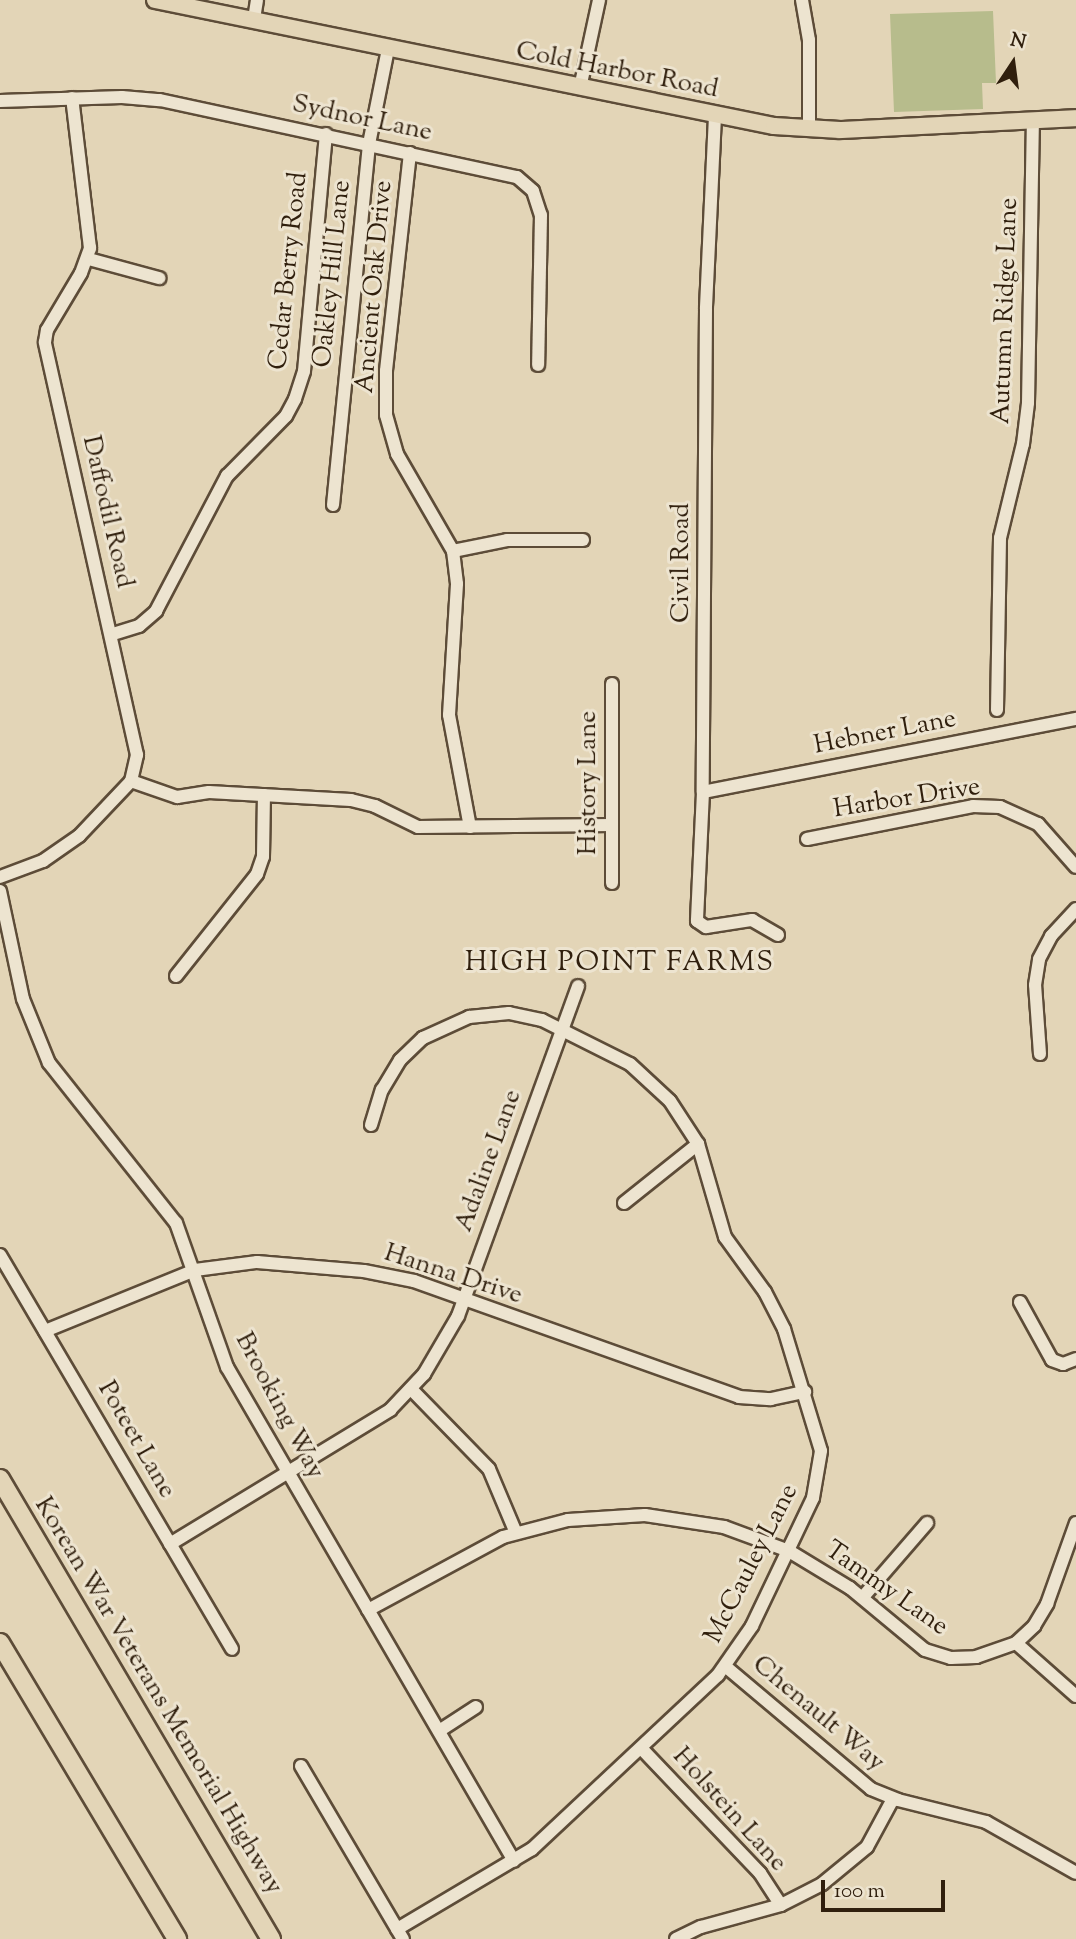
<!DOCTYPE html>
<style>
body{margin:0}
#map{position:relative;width:1076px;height:1939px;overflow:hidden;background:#e3d5b7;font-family:"Sorts Mill Goudy",serif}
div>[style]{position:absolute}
.green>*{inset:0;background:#b7bc8c}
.roads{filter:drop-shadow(2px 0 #5d4c38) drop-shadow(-2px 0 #5d4c38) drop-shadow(0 2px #5d4c38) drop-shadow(0 -2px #5d4c38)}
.minor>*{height:12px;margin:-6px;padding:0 6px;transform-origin:6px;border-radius:6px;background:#ede4d0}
.major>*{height:16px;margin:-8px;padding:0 8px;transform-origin:8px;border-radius:8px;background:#e3d5b7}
.highway>*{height:18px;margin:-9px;padding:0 9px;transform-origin:9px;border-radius:9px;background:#e3d5b7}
span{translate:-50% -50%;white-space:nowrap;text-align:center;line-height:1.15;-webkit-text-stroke:6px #ede4d0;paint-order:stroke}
.street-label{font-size:26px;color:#301f0d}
.neighbourhood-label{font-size:28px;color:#301f0d;letter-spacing:2px}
.north{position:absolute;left:978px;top:28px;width:70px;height:70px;-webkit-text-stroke:5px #ede4d0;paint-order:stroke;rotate:13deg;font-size:19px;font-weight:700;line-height:28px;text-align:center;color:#301f0d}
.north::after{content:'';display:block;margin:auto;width:24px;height:32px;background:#301f0d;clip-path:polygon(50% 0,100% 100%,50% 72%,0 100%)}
.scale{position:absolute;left:821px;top:1880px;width:124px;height:32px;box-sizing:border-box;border:4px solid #301f0d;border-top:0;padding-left:9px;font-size:21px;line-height:24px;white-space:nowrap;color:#301f0d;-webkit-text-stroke:5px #ede4d0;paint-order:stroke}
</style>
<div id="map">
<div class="green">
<div style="clip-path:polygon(993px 11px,996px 83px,982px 83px,983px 109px,894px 112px,890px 14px)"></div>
</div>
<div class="roads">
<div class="minor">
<div style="left:802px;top:0;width:41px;rotate:80.1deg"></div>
<div style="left:809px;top:40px;width:90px;rotate:90deg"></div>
<div style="left:254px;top:19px;width:19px;rotate:-81deg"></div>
<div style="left:580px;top:88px;width:90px;rotate:-77.8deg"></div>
<div style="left:0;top:101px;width:122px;rotate:-1.9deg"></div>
<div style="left:122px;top:97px;width:38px;rotate:5deg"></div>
<div style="left:160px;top:100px;width:365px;rotate:12.2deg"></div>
<div style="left:517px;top:177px;width:21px;rotate:41deg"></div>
<div style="left:533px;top:191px;width:25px;rotate:72deg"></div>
<div style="left:541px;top:215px;width:150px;rotate:91.1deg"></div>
<div style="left:715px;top:116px;width:193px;rotate:92.7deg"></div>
<div style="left:706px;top:309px;width:483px;rotate:90.4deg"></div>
<div style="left:703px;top:792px;width:129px;rotate:92.7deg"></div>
<div style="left:697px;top:921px;width:11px;rotate:34deg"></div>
<div style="left:706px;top:927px;width:47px;rotate:-8.7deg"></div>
<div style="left:752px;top:920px;width:30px;rotate:30deg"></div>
<div style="left:410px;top:153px;width:219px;rotate:96.3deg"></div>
<div style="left:386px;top:371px;width:44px;rotate:90deg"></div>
<div style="left:386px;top:415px;width:41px;rotate:74.2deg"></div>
<div style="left:397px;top:454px;width:112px;rotate:60deg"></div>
<div style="left:453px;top:551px;width:33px;rotate:83deg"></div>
<div style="left:457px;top:584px;width:131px;rotate:93.5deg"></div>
<div style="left:449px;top:715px;width:114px;rotate:79.4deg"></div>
<div style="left:89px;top:259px;width:73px;rotate:15.2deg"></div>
<div style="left:333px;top:505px;width:363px;rotate:-84.3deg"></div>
<div style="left:369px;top:144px;width:97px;rotate:-78.7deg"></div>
<div style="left:453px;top:551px;width:55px;rotate:-11.5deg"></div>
<div style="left:507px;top:540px;width:76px"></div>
<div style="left:113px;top:634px;width:27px;rotate:-17deg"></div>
<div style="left:139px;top:626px;width:23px;rotate:-41deg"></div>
<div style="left:156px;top:611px;width:153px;rotate:-62.3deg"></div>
<div style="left:227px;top:476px;width:84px;rotate:-45.5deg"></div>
<div style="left:286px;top:416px;width:19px;rotate:-62deg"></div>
<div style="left:295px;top:399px;width:29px;rotate:-72deg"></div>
<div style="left:304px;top:371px;width:238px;rotate:-84.7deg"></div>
<div style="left:612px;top:684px;width:199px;rotate:90deg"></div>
<div style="left:997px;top:710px;width:172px;rotate:-89deg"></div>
<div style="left:1000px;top:538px;width:97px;rotate:-76.3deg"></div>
<div style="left:1023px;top:444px;width:41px;rotate:-83deg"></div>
<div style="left:1028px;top:403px;width:283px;rotate:-89deg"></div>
<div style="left:131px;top:781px;width:49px;rotate:19.2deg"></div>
<div style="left:177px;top:797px;width:32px;rotate:-9deg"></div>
<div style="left:209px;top:792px;width:142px;rotate:3.2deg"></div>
<div style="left:351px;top:800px;width:25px;rotate:14deg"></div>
<div style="left:375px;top:806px;width:48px;rotate:26deg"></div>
<div style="left:418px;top:827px;width:194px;rotate:-0.6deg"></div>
<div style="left:703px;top:792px;width:380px;rotate:-11.1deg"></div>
<div style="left:807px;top:839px;width:169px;rotate:-11.2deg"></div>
<div style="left:973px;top:806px;width:27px;rotate:2deg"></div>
<div style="left:1000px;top:807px;width:42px;rotate:24.1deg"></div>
<div style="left:1038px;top:824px;width:57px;rotate:48.5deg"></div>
<div style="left:0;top:877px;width:46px;rotate:-20.4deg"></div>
<div style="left:43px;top:861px;width:44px;rotate:-34.8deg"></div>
<div style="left:79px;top:836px;width:76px;rotate:-46.6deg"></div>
<div style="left:131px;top:781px;width:27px;rotate:-77deg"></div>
<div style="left:137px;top:755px;width:423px;rotate:-102.6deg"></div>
<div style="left:45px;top:342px;width:12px;rotate:-81deg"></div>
<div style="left:47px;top:330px;width:66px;rotate:-59.2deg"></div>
<div style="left:81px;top:273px;width:27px;rotate:-70deg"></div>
<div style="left:90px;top:248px;width:151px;rotate:-96.8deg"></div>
<div style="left:0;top:891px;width:110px;rotate:78deg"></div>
<div style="left:23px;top:999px;width:69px;rotate:67.9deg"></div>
<div style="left:49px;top:1063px;width:204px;rotate:51.6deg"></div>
<div style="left:176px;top:1223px;width:153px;rotate:70.5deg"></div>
<div style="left:227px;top:1367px;width:571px;rotate:59.84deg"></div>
<div style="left:176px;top:976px;width:130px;rotate:-51.5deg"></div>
<div style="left:257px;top:874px;width:18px;rotate:-71deg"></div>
<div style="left:263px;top:857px;width:62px;rotate:-89.1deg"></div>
<div style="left:1040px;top:1054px;width:69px;rotate:-94.1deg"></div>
<div style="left:1035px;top:985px;width:26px;rotate:-81deg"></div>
<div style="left:1039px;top:959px;width:26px;rotate:-62deg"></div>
<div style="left:1051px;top:936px;width:37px;rotate:-47deg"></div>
<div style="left:371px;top:1125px;width:37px;rotate:-73deg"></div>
<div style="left:382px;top:1090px;width:35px;rotate:-59deg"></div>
<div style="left:400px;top:1060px;width:32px;rotate:-44deg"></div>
<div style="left:423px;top:1038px;width:51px;rotate:-24.5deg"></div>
<div style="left:469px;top:1017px;width:40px;rotate:-5.7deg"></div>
<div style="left:509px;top:1013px;width:34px;rotate:12deg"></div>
<div style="left:542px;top:1020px;width:98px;rotate:26.6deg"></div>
<div style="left:630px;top:1064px;width:54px;rotate:42.8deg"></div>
<div style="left:670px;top:1101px;width:51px;rotate:56.9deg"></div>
<div style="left:698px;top:1144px;width:97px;rotate:73.8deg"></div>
<div style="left:725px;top:1237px;width:68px;rotate:54deg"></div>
<div style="left:765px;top:1292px;width:42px;rotate:62.8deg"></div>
<div style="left:784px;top:1329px;width:127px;rotate:73.1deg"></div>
<div style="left:821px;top:1451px;width:48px;rotate:99.7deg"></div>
<div style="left:813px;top:1498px;width:142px;rotate:115.5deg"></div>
<div style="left:752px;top:1626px;width:60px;rotate:124.8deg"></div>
<div style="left:718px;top:1675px;width:255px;rotate:136.9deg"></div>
<div style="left:532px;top:1849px;width:157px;rotate:149.3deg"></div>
<div style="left:624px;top:1203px;width:95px;rotate:-38.6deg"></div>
<div style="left:0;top:1255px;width:457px;rotate:59.5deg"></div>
<div style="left:1020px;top:1302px;width:66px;rotate:61.1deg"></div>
<div style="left:1052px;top:1360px;width:12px;rotate:20deg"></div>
<div style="left:1063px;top:1364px;width:14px;rotate:-21deg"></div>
<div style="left:45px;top:1331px;width:162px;rotate:-22.1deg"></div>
<div style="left:195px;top:1270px;width:63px;rotate:-7.4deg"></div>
<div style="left:257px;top:1262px;width:107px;rotate:4.8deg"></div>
<div style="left:364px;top:1271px;width:51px;rotate:11.3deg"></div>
<div style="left:414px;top:1281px;width:345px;rotate:19.6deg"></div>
<div style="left:739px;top:1397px;width:32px;rotate:4deg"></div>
<div style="left:771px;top:1399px;width:35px;rotate:-12deg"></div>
<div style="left:412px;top:1390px;width:110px;rotate:45.7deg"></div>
<div style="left:489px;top:1469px;width:69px;rotate:67.1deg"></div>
<div style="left:170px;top:1544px;width:258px;rotate:-31.3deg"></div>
<div style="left:390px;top:1410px;width:50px;rotate:-46.6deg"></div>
<div style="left:424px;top:1374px;width:67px;rotate:-59.6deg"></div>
<div style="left:458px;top:1316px;width:351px;rotate:-70deg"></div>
<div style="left:863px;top:1597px;width:98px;rotate:-49.1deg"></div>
<div style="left:368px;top:1610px;width:153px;rotate:-28.4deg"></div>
<div style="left:503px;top:1537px;width:67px;rotate:-14.7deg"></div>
<div style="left:568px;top:1520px;width:77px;rotate:-3.7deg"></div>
<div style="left:645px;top:1515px;width:80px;rotate:8.6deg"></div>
<div style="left:724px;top:1527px;width:69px;rotate:20.3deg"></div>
<div style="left:789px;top:1551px;width:71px;rotate:31.2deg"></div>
<div style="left:850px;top:1588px;width:97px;rotate:39.6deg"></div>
<div style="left:925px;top:1650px;width:27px;rotate:17deg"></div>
<div style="left:951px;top:1658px;width:25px;rotate:-2deg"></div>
<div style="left:976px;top:1657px;width:42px;rotate:-19.3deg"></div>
<div style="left:1016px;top:1643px;width:25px;rotate:-43deg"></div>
<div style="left:1034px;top:1626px;width:26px;rotate:-59deg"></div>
<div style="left:1047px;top:1604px;width:86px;rotate:-70.3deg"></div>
<div style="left:1016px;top:1643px;width:80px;rotate:41.5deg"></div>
<div style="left:725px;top:1666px;width:191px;rotate:40.1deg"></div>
<div style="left:871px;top:1789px;width:29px;rotate:22deg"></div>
<div style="left:898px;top:1800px;width:91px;rotate:14deg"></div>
<div style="left:986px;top:1822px;width:103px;rotate:29.5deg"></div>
<div style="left:439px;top:1731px;width:44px;rotate:-33deg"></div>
<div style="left:641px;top:1748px;width:173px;rotate:46.4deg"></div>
<div style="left:760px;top:1873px;width:38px;rotate:57deg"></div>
<div style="left:301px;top:1766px;width:201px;rotate:59.5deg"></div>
<div style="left:676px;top:1939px;width:28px;rotate:-26deg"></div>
<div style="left:701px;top:1927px;width:83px;rotate:-15.4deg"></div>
<div style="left:781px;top:1905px;width:46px;rotate:-27.1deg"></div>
<div style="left:822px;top:1884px;width:58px;rotate:-39.4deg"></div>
<div style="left:867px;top:1847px;width:55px;rotate:-61.6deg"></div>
</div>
<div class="major">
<div style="left:155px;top:0;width:632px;rotate:11.51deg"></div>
<div style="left:774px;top:126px;width:66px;rotate:3.5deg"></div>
<div style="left:840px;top:130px;width:236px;rotate:-2.9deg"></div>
</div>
<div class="highway">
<div style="left:0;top:1479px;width:534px;rotate:59.5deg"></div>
<div style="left:0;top:1643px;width:345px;rotate:59.1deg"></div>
</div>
</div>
<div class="street-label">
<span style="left:617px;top:71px;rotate:11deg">Cold Harbor Road</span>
<span style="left:362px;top:119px;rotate:12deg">Sydnor Lane</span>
<span style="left:289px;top:271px;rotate:-84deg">Cedar Berry Road</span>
<span style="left:333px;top:274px;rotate:-84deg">Oakley Hill Lane</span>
<span style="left:375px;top:287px;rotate:-85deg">Ancient Oak Drive</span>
<span style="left:1006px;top:311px;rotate:-88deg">Autumn Ridge Lane</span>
<span style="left:107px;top:512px;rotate:77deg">Daffodil Road</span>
<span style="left:682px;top:563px;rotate:-90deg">Civil Road</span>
<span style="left:885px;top:733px;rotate:-11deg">Hebner Lane</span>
<span style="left:589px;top:783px;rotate:-90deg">History Lane</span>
<span style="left:907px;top:799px;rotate:-9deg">Harbor Drive</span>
<span style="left:489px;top:1161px;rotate:-70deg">Adaline Lane</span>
<span style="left:453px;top:1275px;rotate:18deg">Hanna Drive</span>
<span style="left:279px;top:1406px;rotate:62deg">Brooking Way</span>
<span style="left:136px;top:1440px;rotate:60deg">Poteet Lane</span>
<span style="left:752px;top:1564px;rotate:-63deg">McCauley Lane</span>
<span style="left:886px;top:1589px;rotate:35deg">Tammy Lane</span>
<span style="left:158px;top:1696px;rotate:59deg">Korean War Veterans Memorial Highway</span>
<span style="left:818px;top:1714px;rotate:40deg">Chenault Way</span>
<span style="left:729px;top:1810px;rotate:48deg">Holstein Lane</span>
</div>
<div class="neighbourhood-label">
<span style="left:620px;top:963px">HIGH POINT FARMS</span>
</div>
<div class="north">N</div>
<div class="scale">100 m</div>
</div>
